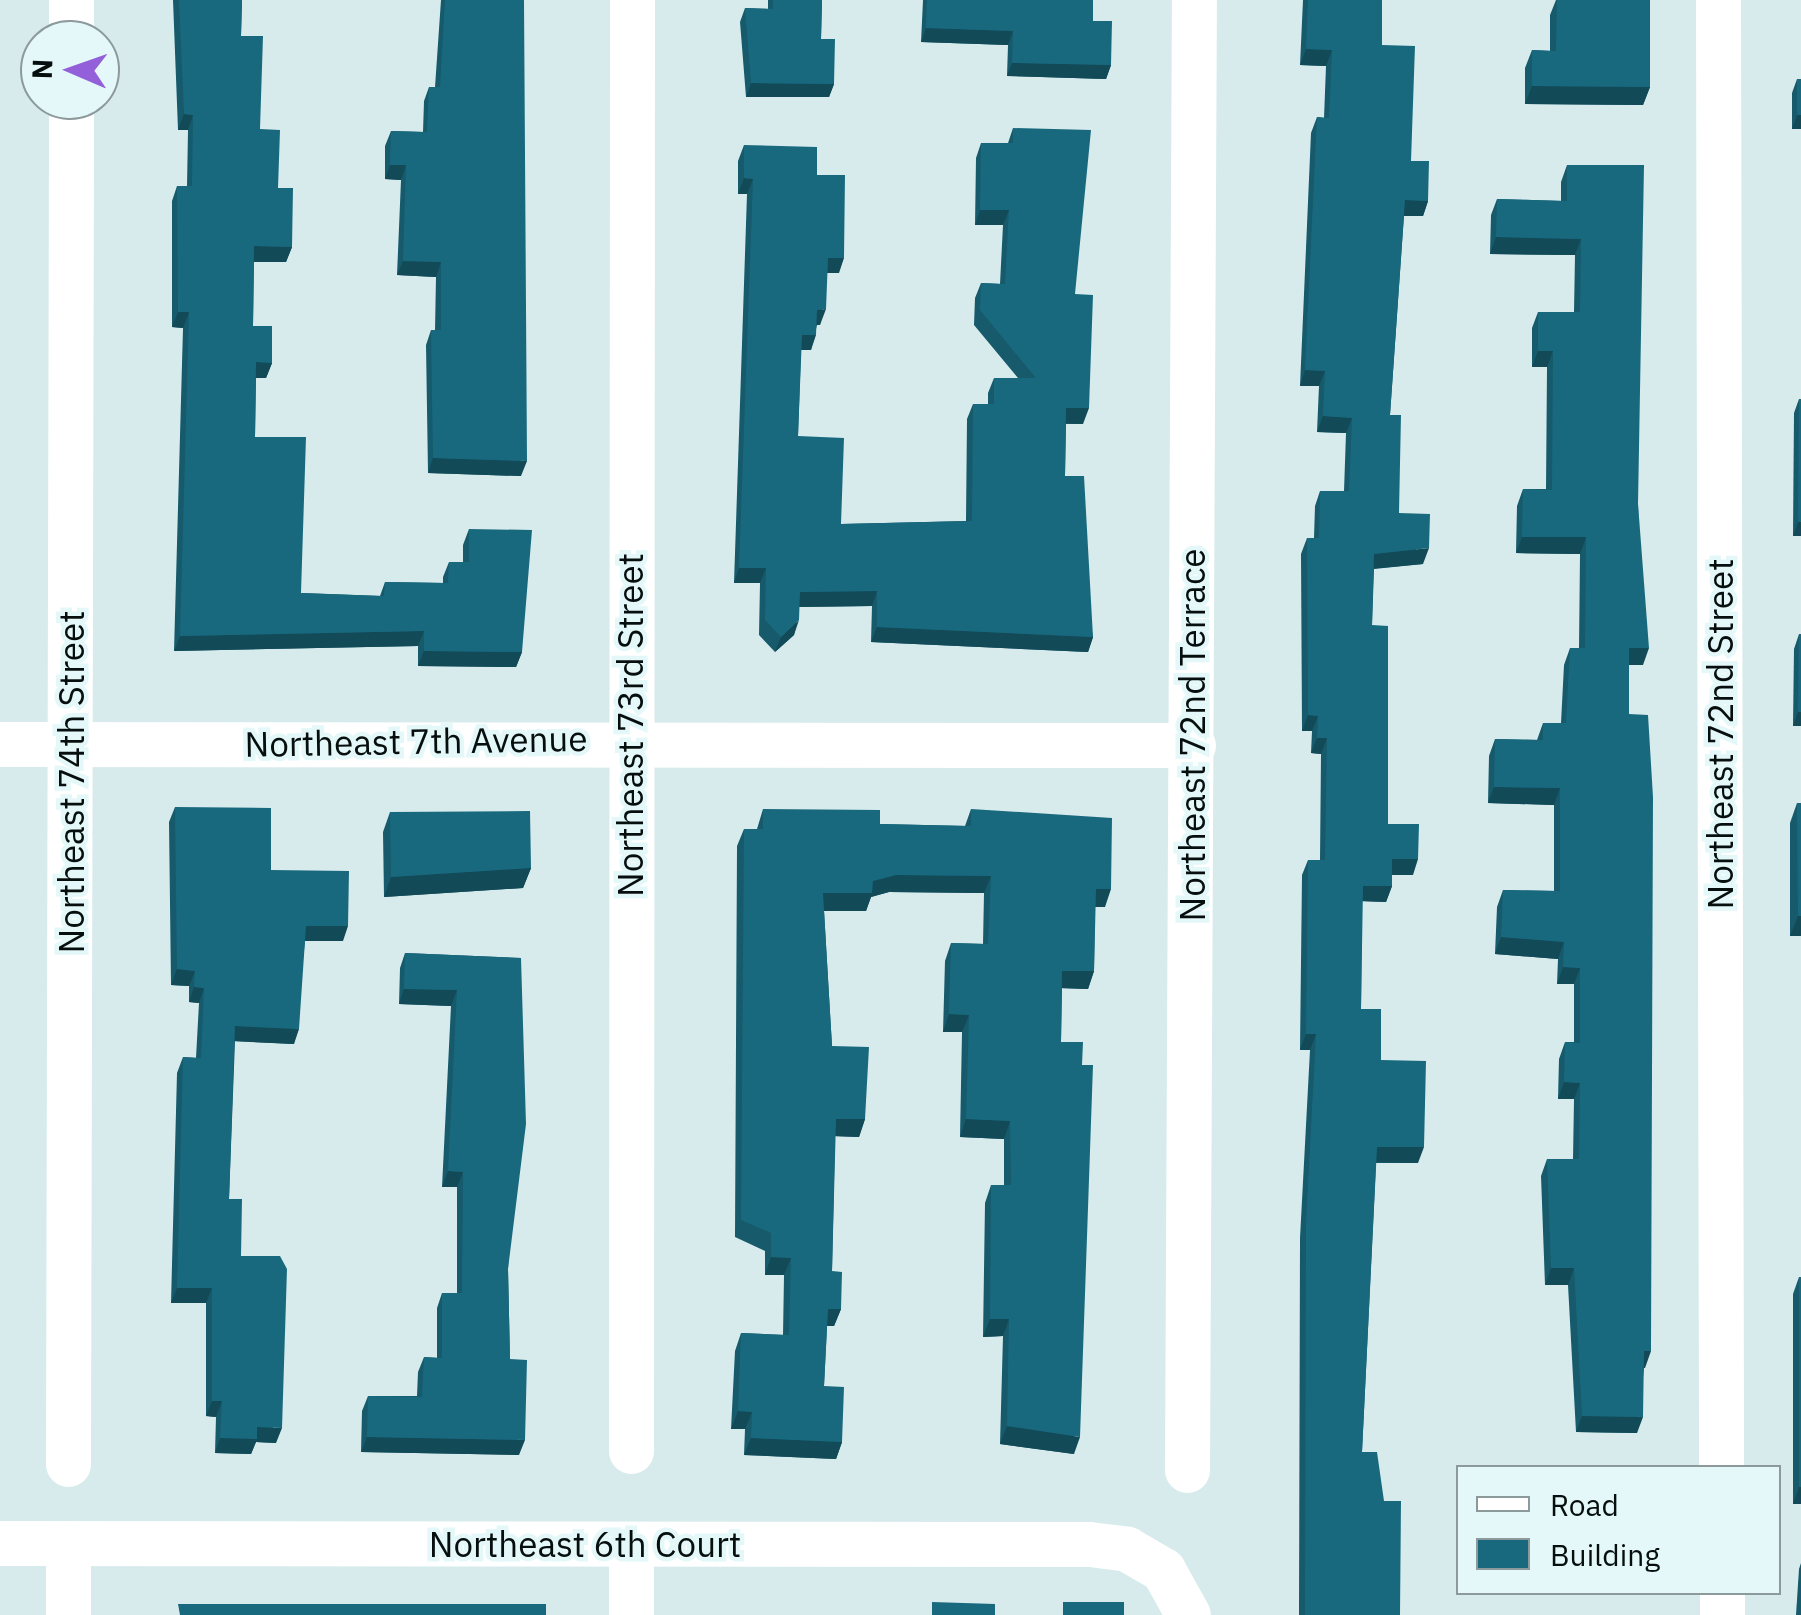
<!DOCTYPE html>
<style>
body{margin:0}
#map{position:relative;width:1801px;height:1615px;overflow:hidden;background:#d7ebec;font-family:"IBM Plex Sans",sans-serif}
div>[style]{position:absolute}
.minor>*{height:45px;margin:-22.5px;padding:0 22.5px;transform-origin:22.5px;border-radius:22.5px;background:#fff}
.wall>*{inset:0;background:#165a6c}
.shaded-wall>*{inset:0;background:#124a58}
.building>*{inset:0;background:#19697e}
span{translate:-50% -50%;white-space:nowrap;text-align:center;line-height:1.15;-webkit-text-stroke:9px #e4f8f9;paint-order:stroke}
.street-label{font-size:35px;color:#070e0e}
.legend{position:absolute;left:1456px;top:1465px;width:325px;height:130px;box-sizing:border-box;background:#e4f8f9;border:2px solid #8c9a9b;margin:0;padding:12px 18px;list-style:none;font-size:30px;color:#070e0e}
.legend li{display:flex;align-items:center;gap:20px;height:50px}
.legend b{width:50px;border:2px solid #8c9a9b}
.north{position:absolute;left:20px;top:20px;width:100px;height:100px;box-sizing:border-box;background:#e4f8f9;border:2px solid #8c9a9b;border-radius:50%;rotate:272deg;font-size:28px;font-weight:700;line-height:40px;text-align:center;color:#070e0e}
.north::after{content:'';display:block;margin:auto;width:35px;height:45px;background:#9360d9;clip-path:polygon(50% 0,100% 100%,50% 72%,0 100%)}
</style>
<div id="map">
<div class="minor">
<div style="left:71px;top:0;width:40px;rotate:90deg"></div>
<div style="left:1718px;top:0;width:1468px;rotate:89.88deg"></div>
<div style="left:0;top:744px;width:1193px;rotate:0.05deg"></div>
<div style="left:631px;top:1451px;width:1451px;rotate:-89.96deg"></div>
<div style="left:68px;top:1464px;width:1364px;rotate:-89.87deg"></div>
<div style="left:1187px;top:1470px;width:1470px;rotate:-89.73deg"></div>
<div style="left:0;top:1543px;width:1089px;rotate:0.05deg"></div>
<div style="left:1089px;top:1544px;width:38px;rotate:7deg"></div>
<div style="left:1127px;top:1549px;width:42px;rotate:30.3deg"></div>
<div style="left:1163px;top:1570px;width:51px;rotate:60.9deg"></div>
<div style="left:68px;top:1543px;width:72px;rotate:90deg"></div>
<div style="left:1722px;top:1592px;width:23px;rotate:90deg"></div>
<div style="left:631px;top:1615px;width:71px;rotate:-90deg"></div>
</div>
<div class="wall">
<div style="clip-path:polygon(173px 0,242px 0,241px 36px,260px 129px,278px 188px,292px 247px,286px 262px,254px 262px,253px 326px,272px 363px,266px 378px,256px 378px,255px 437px,301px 593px,380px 596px,385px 582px,443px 583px,443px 577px,449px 562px,463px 562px,463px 545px,469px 529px,522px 652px,516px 667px,418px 666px,418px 646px,174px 651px,183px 328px,172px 327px,172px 201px,177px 186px,187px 186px,188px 130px,178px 130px)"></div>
<div style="clip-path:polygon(441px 0,524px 0,521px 476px,428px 473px,426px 345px,431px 330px,435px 330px,436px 277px,397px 275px,401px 180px,385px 179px,385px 146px,391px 131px,423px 132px,424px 101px,429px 87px,435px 87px)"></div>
<div style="clip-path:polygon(768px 0,822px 0,821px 39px,834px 84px,829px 97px,746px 97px,740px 22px,745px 8px,768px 9px)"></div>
<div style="clip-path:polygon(923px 0,1093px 0,1093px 21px,1111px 65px,1106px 79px,1007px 76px,1008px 45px,921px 42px)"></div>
<div style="clip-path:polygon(1303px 0,1382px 0,1382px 45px,1411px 161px,1428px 201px,1423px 216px,1404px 216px,1390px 415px,1399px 513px,1423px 564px,1374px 569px,1372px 625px,1388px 824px,1413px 875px,1392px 875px,1392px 886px,1386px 902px,1362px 901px,1361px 1009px,1381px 1060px,1418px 1163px,1376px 1163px,1362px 1452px,1400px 1615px,1299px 1615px,1300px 1238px,1310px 1050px,1300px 1050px,1302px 875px,1308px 860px,1320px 860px,1321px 754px,1311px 753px,1312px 731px,1302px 731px,1301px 554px,1307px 538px,1314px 538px,1315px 506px,1320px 491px,1344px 491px,1346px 433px,1317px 432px,1319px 386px,1300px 386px,1311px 133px,1317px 117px,1324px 118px,1326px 66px,1300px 65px)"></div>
<div style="clip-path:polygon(1556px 0,1650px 0,1650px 87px,1643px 105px,1525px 104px,1525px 68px,1532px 50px,1550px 51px,1550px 15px)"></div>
<div style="clip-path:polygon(1797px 79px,1801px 79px,1801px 129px,1792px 129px,1792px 93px)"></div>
<div style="clip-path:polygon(1013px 128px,1075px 294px,1083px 424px,1066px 424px,1065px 476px,1093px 637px,1088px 652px,871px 642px,872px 606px,799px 607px,794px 635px,775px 652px,759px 635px,760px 583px,734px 583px,747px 194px,738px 194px,738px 161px,744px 145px,817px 175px,839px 273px,827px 273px,820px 325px,817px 325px,811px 350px,801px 350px,798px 436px,841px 524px,966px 521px,967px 419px,973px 404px,988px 404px,988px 393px,994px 378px,1018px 378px,974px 325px,975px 298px,981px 283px,1000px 284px,1003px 225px,975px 225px,976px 158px,981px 143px,1008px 143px)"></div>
<div style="clip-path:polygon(1567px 165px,1638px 504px,1643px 665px,1629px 665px,1629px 714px,1645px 1368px,1644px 1368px,1637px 1433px,1576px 1432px,1568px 1285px,1545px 1285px,1541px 1176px,1547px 1159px,1573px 1159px,1574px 1099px,1558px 1099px,1559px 1059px,1565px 1042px,1574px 1042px,1574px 984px,1557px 984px,1558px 959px,1495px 954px,1497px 907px,1503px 890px,1554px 891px,1554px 805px,1488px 803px,1489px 756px,1495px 739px,1537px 740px,1543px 723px,1561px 723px,1564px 665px,1570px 648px,1579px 648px,1580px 554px,1516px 553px,1517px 506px,1523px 489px,1546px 489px,1547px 367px,1532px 367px,1532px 328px,1538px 312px,1574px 312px,1575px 255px,1490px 254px,1491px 215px,1497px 199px,1561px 201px,1561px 182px)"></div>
<div style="clip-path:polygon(1799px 399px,1801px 536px,1793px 536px,1794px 413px)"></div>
<div style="clip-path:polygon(1799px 634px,1801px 634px,1801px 726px,1793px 726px,1794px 649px)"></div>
<div style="clip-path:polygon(1797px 803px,1801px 803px,1801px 936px,1790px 936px,1790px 823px)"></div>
<div style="clip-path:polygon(175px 807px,271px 870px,343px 941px,305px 941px,294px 1044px,235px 1041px,229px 1199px,276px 1443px,256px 1442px,251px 1454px,215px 1453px,216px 1417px,206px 1416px,206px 1303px,171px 1303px,177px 1073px,183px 1057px,196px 1058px,199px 1003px,189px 1002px,189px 986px,171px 985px,169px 822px)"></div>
<div style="clip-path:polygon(763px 809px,880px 824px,965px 826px,971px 809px,1105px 907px,1095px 907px,1094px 971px,1088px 989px,1062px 988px,1061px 1042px,1074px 1454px,1000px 1444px,1003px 1336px,983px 1337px,985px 1203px,991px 1185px,1004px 1185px,1004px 1139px,960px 1137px,962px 1032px,943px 1032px,945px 961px,951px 943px,983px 944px,984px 893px,889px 892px,871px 897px,866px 911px,824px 911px,832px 1046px,865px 1119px,859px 1137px,835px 1136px,832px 1271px,841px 1309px,834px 1326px,827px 1326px,824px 1386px,842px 1442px,836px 1459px,744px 1455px,745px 1429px,731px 1429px,735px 1351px,741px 1333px,783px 1335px,784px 1275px,765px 1275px,765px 1251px,735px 1237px,737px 846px,744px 829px,757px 829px)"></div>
<div style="clip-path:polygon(390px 812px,531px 868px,523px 888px,384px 897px,383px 832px)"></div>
<div style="clip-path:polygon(405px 953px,521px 958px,508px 1269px,510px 1359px,519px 1455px,361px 1452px,362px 1411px,368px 1396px,417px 1396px,418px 1372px,424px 1357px,437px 1358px,437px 1308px,442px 1293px,457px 1293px,457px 1187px,442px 1187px,451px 1006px,399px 1004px,400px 968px)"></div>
<div style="clip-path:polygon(1799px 1277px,1801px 1504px,1793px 1504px,1793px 1294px)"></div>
<div style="clip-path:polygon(1801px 1563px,1801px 1615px,1796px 1615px,1799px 1569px)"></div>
</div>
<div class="shaded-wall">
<div style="clip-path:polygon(926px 28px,1013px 31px,1008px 45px,921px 42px)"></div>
<div style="clip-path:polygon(1306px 49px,1332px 50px,1326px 66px,1300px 65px)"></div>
<div style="clip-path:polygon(1012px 63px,1111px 65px,1106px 79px,1007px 76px)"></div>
<div style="clip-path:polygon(751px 83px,834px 84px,829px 97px,746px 97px)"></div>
<div style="clip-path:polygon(1532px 86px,1650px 87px,1643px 105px,1525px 104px)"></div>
<div style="clip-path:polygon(184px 114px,193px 115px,188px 130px,178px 130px)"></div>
<div style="clip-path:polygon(1797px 115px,1801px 115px,1801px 129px,1792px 129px)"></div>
<div style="clip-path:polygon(390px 165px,406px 165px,401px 180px,385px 179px)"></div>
<div style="clip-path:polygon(744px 178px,753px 179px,747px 194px,738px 194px)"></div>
<div style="clip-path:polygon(1405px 200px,1428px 201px,1423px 216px,1399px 216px)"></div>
<div style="clip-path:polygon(980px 210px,1009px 210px,1003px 225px,975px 225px)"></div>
<div style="clip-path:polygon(1496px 237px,1581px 239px,1575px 255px,1490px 254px)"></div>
<div style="clip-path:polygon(254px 246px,292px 247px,286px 262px,248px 262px)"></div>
<div style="clip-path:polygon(828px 258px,844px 258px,839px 273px,822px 273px)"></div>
<div style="clip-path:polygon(403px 261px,441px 262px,436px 277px,397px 275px)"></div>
<div style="clip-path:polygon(826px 309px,820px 325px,812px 325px,817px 310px)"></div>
<div style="clip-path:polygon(178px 312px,189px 312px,183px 328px,172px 327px)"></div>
<div style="clip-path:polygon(802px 335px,816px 335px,811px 350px,796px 350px)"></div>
<div style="clip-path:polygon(1538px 351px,1553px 351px,1547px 367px,1532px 367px)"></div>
<div style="clip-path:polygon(256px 362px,272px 363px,266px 378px,250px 378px)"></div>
<div style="clip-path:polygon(1305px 370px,1325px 371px,1319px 386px,1300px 386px)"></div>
<div style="clip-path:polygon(1066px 408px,1089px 408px,1083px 424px,1060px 423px)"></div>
<div style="clip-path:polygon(1323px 416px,1352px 418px,1346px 433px,1317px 432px)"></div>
<div style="clip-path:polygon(433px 458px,527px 461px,521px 476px,428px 473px)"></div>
<div style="clip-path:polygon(1798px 522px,1801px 522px,1801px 536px,1793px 536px)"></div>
<div style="clip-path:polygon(1522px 537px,1586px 537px,1580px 554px,1516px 553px)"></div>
<div style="clip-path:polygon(1429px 548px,1423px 564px,1369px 569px,1374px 554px)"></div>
<div style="clip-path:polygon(739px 568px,766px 568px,760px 583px,734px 583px)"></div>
<div style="clip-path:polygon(877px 591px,872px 606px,794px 607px,800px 592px)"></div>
<div style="clip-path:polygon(799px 620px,794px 635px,775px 652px,781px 637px)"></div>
<div style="clip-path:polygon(877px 627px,1093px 637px,1088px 652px,871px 642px)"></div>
<div style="clip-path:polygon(424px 631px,418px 646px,174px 651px,180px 636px)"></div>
<div style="clip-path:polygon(1629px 648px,1649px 648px,1643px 665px,1623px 665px)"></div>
<div style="clip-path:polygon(424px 651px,522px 652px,516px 667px,418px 666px)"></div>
<div style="clip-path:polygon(1798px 712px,1801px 712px,1801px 726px,1793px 726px)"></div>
<div style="clip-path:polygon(1308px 715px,1318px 716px,1312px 731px,1302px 731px)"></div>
<div style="clip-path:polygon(1317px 738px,1327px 738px,1321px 754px,1311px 753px)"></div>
<div style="clip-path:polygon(1494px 787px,1560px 788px,1554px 805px,1488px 803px)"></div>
<div style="clip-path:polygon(1392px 859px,1418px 859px,1413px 875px,1387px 875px)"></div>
<div style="clip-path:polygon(531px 868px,523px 888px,384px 897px,391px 877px)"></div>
<div style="clip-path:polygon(896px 875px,991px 876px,984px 893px,889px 892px,871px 897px,866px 911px,816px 911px,823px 893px)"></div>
<div style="clip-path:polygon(1363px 886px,1392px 886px,1386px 902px,1357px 901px)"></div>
<div style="clip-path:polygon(1096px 889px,1111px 889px,1105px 907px,1089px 907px)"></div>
<div style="clip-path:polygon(1798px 916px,1801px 916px,1801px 936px,1790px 936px)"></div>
<div style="clip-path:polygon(306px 926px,348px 926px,343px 941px,300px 941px)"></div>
<div style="clip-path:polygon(1501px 937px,1564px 942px,1558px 959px,1495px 954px)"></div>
<div style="clip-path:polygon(1563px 967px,1580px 968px,1574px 984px,1557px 984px)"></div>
<div style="clip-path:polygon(177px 969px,195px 971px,189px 986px,171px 985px)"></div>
<div style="clip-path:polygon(1062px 971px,1094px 971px,1088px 989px,1056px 988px)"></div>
<div style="clip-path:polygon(194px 987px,204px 988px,199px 1003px,189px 1002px)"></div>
<div style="clip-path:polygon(404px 989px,457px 990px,451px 1006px,399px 1004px)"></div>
<div style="clip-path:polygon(949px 1014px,969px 1015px,962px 1032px,943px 1032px)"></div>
<div style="clip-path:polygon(235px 1026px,299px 1029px,294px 1044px,230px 1041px)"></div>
<div style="clip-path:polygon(1306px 1034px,1316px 1034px,1310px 1050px,1300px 1050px)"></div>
<div style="clip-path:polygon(1564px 1082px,1580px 1083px,1574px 1099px,1558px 1099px)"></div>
<div style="clip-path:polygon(836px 1119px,865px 1119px,859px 1137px,830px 1136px)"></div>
<div style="clip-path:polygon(966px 1119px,1010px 1121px,1004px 1139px,960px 1137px)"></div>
<div style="clip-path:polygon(1377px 1147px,1424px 1147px,1418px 1163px,1371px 1162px)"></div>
<div style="clip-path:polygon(448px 1171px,463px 1172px,457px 1187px,442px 1187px)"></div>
<div style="clip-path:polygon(771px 1257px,791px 1258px,784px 1275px,765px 1275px)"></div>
<div style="clip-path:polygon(1551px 1268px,1574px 1268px,1568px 1285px,1545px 1285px)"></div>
<div style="clip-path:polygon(177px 1288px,212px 1288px,206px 1303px,171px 1303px)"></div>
<div style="clip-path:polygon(828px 1309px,841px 1309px,834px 1326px,822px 1326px)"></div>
<div style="clip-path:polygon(990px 1319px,1009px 1319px,1003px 1336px,983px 1337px)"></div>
<div style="clip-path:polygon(1644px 1351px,1651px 1351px,1645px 1368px,1638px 1368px)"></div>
<div style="clip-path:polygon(212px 1401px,222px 1401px,216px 1417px,206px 1416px)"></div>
<div style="clip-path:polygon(738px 1411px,752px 1412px,745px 1429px,731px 1429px)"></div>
<div style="clip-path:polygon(1582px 1416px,1643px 1417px,1637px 1433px,1576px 1432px)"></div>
<div style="clip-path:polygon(1007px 1426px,1080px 1437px,1074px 1454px,1000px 1444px)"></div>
<div style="clip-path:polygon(257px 1427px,282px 1428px,276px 1443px,256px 1442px,251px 1454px,215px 1453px,220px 1438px)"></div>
<div style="clip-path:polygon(367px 1437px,525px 1440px,519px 1455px,361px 1452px)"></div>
<div style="clip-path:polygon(751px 1438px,842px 1442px,836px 1459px,744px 1455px)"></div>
<div style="clip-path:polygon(1799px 1487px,1801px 1487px,1801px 1504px,1793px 1504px)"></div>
</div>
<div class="building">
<div style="clip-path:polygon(179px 0,242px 0,241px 36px,263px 36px,260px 129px,280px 130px,278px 188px,293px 188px,292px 247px,254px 246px,253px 326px,272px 326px,272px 363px,256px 362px,255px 437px,306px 437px,301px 593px,384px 596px,385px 582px,448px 583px,449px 562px,469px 562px,469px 529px,532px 530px,522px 652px,424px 651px,424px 631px,180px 636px,189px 312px,178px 312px,177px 186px,192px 186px,193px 115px,184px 114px)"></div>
<div style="clip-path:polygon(445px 0,524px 0,527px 461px,433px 458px,431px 330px,441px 330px,441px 262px,403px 261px,406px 165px,390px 165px,391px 131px,427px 132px,429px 87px,440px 87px)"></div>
<div style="clip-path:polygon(773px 0,822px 0,821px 39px,835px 39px,834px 84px,751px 83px,745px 8px,773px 9px)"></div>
<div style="clip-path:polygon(927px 0,1093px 0,1093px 21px,1112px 21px,1111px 65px,1012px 63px,1013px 31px,926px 28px)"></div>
<div style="clip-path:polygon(1308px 0,1382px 0,1382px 45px,1415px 46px,1411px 161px,1429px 161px,1428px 201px,1405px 200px,1390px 415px,1401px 415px,1399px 513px,1430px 514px,1429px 548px,1374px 554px,1372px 625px,1388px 626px,1388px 824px,1419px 824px,1418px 859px,1392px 859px,1392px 886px,1363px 886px,1361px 1009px,1381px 1009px,1381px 1060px,1426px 1061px,1424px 1147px,1377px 1147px,1362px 1452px,1377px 1452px,1384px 1501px,1401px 1501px,1400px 1615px,1305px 1615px,1306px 1223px,1316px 1034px,1306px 1034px,1308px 860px,1325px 860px,1327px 738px,1317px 738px,1318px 716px,1308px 715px,1307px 538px,1319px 538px,1320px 491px,1349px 491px,1352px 418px,1323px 416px,1325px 371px,1305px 370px,1317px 117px,1329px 118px,1332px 50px,1306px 49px)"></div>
<div style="clip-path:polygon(1557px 0,1650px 0,1650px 87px,1532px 86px,1532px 50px,1556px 51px)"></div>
<div style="clip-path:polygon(1797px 79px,1801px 79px,1801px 115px,1797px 115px)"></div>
<div style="clip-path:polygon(1013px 128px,1091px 130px,1075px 294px,1093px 295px,1089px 408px,1066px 408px,1065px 476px,1084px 476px,1093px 637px,877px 627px,877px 591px,800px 592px,799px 620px,781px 637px,765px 620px,766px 568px,739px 568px,753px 179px,744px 178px,744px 145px,817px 147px,817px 175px,845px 175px,844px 258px,828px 258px,826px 309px,817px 310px,816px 335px,802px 335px,798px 436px,844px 438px,841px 524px,972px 521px,973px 404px,994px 404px,994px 378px,1036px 378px,980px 310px,981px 283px,1005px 284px,1009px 210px,980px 210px,981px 143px,1013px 143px)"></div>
<div style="clip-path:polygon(1567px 165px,1644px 165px,1638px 504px,1649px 648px,1629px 648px,1629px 714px,1648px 715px,1653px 797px,1651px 1351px,1644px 1351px,1643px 1417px,1582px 1416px,1574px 1268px,1551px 1268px,1547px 1159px,1579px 1159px,1580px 1083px,1564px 1082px,1565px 1042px,1580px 1043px,1580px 968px,1563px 967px,1564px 942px,1501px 937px,1503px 890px,1560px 891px,1560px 788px,1494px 787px,1495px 739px,1543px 740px,1543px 723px,1566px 723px,1570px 648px,1585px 648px,1586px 537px,1522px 537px,1523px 489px,1552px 490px,1553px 351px,1538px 351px,1538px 312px,1580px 312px,1581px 239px,1496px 237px,1497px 199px,1567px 201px)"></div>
<div style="clip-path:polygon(1799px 399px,1801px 399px,1801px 522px,1798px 522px)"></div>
<div style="clip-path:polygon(1799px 634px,1801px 634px,1801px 712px,1798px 712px)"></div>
<div style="clip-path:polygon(1797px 803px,1801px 803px,1801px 916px,1798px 916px)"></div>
<div style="clip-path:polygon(175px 807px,271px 808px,271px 870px,349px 871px,348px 926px,306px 926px,299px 1029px,235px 1026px,229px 1199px,242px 1199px,241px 1256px,280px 1256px,287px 1269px,282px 1428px,257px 1427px,257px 1439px,220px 1438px,222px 1401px,212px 1401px,212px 1288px,177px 1288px,183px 1057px,201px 1058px,204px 988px,194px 987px,195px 971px,177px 969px)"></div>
<div style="clip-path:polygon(763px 809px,880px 810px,880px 824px,971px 826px,971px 809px,1112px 818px,1111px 889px,1096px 889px,1094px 971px,1062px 971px,1061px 1042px,1083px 1042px,1082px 1065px,1093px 1065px,1080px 1437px,1007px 1426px,1009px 1319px,990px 1319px,991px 1185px,1011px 1185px,1010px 1121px,966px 1119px,969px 1015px,949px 1014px,951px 943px,988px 944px,991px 876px,896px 875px,873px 881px,872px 893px,823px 893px,832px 1046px,869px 1047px,865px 1119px,836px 1119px,832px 1271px,842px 1272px,841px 1309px,828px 1309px,824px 1386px,844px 1387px,842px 1442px,751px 1438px,752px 1412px,738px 1411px,741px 1333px,789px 1335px,791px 1258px,771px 1257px,771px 1233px,741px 1220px,744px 829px,763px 829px)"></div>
<div style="clip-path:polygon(530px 811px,531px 868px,391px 877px,390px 812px)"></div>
<div style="clip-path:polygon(405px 953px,521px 958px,526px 1124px,508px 1269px,510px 1359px,527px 1360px,525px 1440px,367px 1437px,368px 1396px,422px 1397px,424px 1357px,442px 1358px,442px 1293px,462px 1293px,463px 1172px,448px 1171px,457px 990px,404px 989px)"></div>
<div style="clip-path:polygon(1799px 1277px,1801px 1277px,1801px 1487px,1799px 1487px)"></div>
<div style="clip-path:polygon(932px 1602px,995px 1604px,995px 1615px,932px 1615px)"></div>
<div style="clip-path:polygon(1063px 1602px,1124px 1602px,1124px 1615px,1063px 1615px)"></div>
<div style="clip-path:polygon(178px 1604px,546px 1604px,546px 1615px,180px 1615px)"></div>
</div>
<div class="street-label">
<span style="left:630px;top:725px;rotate:-90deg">Northeast 73rd Street</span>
<span style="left:1720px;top:734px;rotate:-90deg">Northeast 72nd Street</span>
<span style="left:1192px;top:735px;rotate:-90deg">Northeast 72nd Terrace</span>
<span style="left:416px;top:741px;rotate:-1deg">Northeast 7th Avenue</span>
<span style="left:71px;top:782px;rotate:-90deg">Northeast 74th Street</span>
<span style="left:585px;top:1544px">Northeast 6th Court</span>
</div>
<ul class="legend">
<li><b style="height:12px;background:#fff"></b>Road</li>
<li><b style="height:28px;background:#19697e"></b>Building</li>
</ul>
<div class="north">N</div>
</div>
